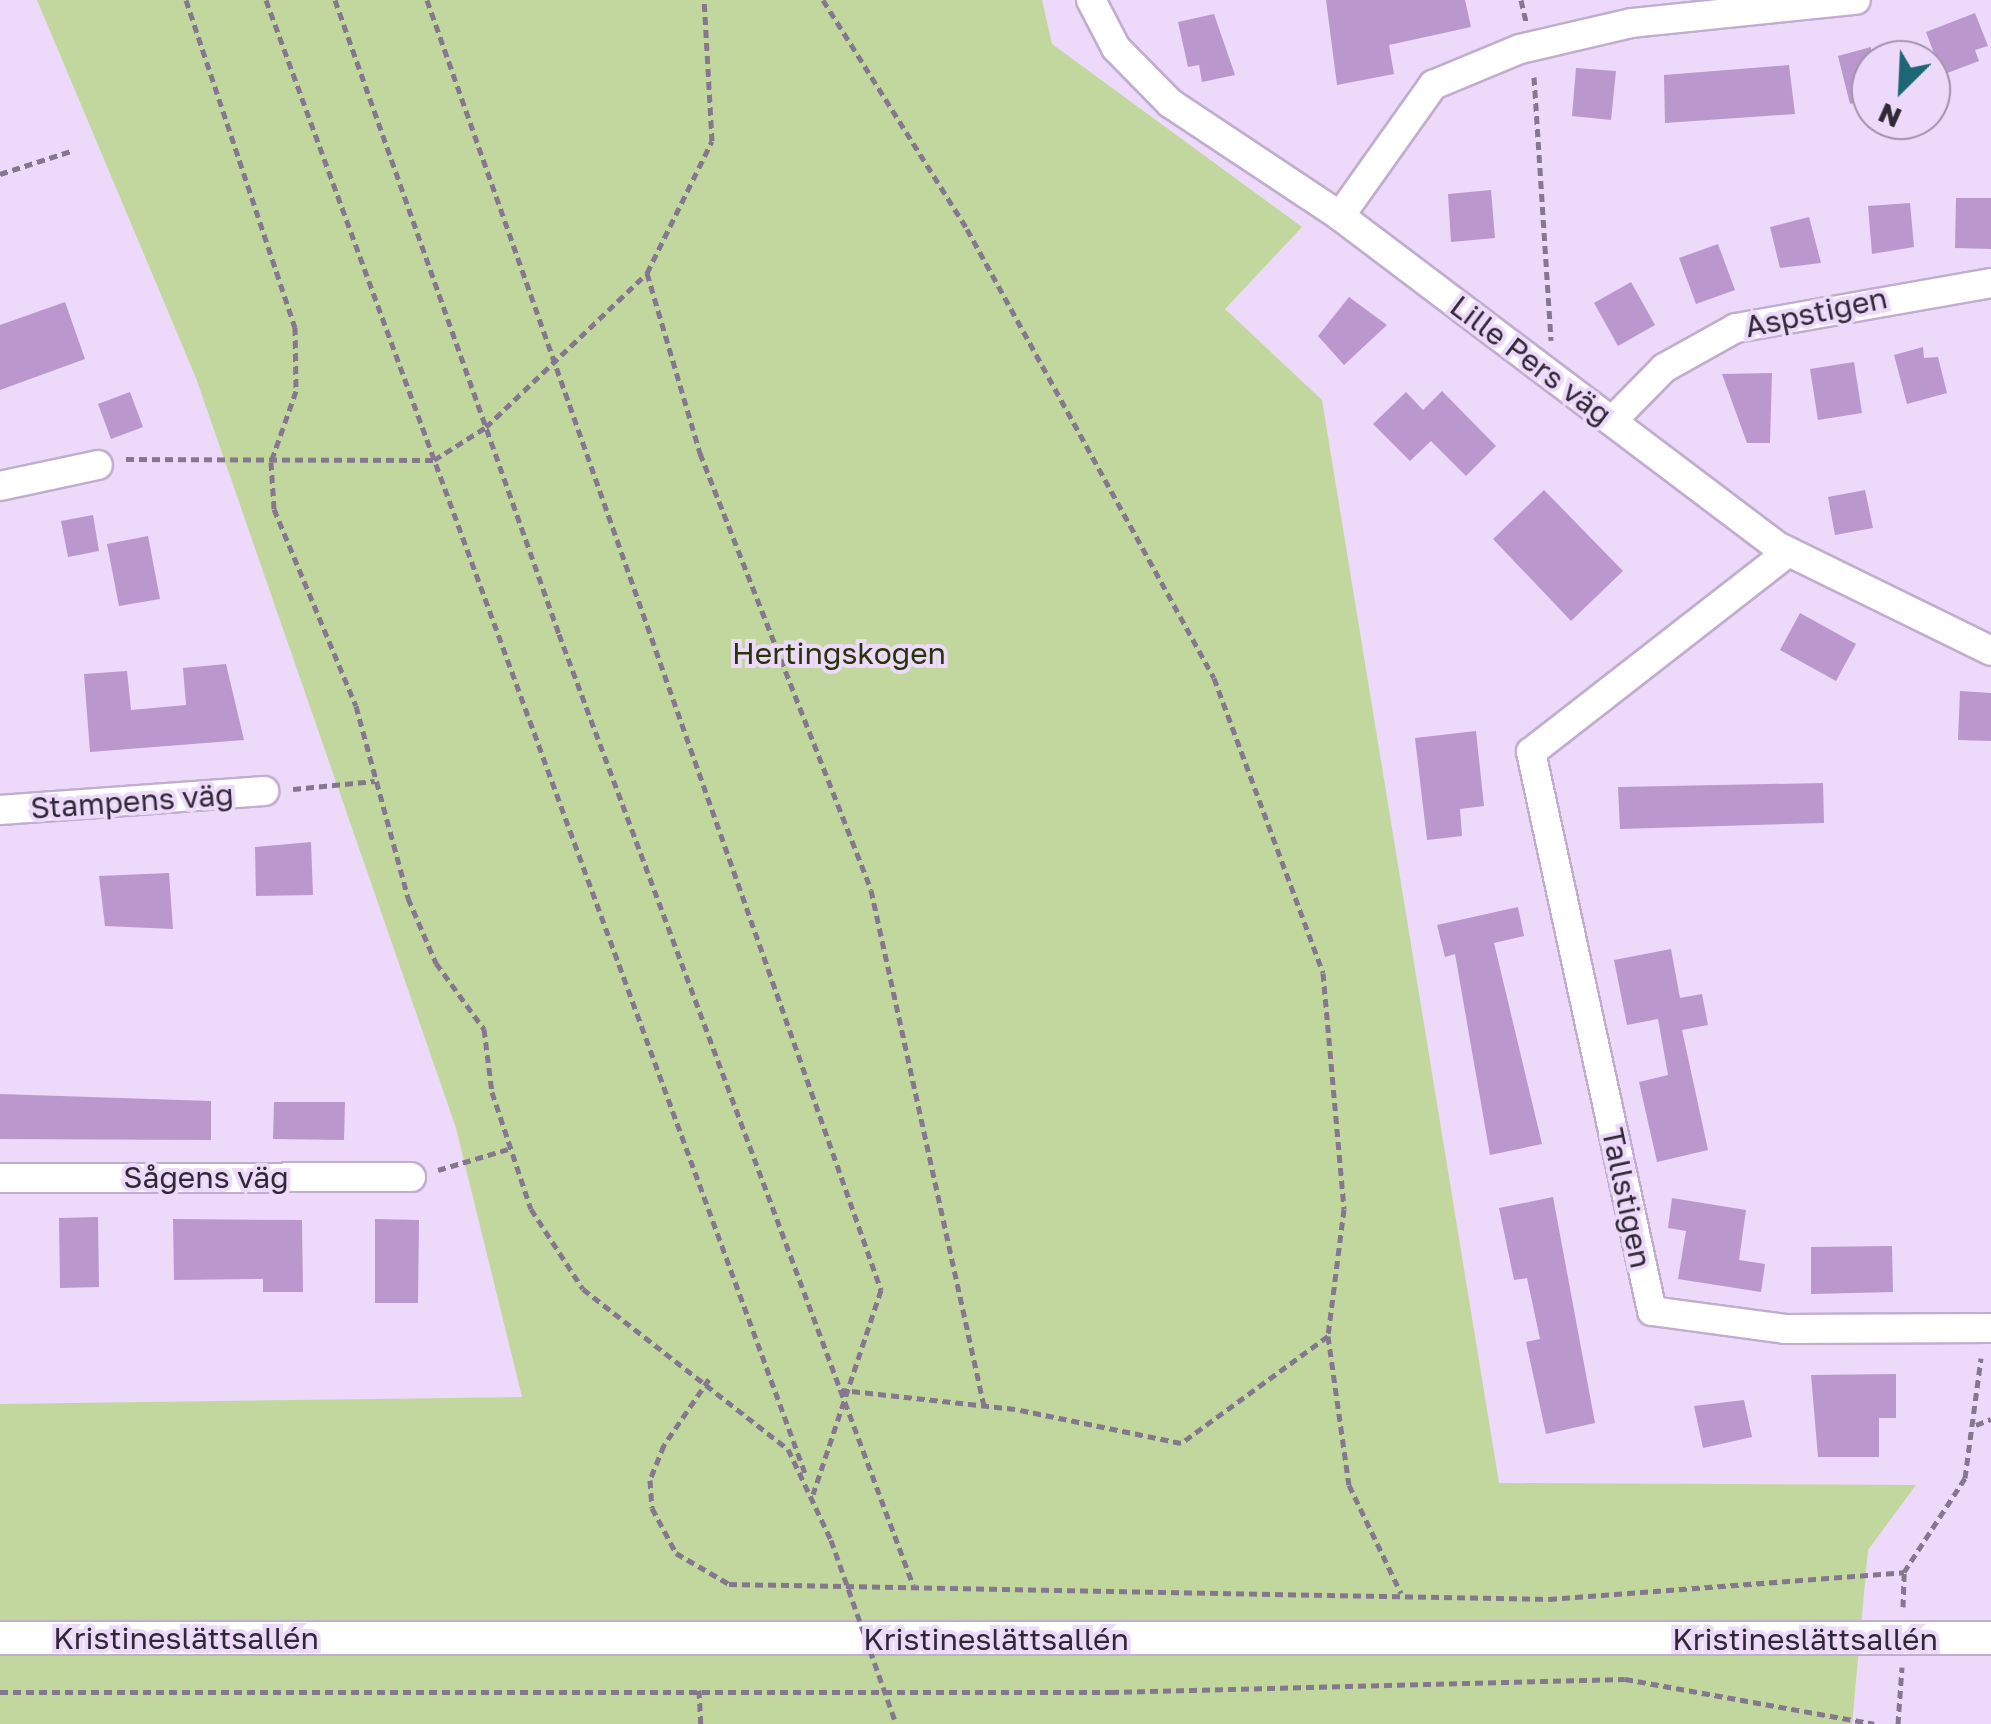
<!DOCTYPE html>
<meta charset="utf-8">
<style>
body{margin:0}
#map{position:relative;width:1991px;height:1724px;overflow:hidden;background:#edd9fa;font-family:"Golos Text",sans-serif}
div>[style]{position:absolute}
.green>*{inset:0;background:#c2d79d}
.building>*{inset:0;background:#ba98cd}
.path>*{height:5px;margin-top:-2.5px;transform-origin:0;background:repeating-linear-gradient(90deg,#85788e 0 8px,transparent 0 13px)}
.roads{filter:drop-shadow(2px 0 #c1adcd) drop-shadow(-2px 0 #c1adcd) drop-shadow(0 2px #c1adcd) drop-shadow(0 -2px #c1adcd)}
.minor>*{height:28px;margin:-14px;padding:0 14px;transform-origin:14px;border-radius:14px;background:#fff}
.tertiary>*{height:32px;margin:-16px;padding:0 16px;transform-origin:16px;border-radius:16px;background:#fff}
.path-bridge>*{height:5px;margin-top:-2.5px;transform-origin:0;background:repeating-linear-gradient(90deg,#85788e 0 8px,transparent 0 13px)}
span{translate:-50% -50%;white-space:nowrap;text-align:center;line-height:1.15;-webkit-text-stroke:8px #edd9fa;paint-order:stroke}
.street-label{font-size:30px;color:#302835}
.park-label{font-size:30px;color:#283407}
.north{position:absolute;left:1851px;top:40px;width:100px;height:100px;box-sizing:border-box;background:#edd9fa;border:2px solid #a192ab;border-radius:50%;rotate:204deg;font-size:28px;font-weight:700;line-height:40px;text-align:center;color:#302835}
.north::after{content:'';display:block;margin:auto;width:35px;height:45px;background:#1d6673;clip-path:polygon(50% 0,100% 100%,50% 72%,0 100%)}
</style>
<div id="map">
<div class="green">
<div style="clip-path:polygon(37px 0,1042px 0,1052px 44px,1302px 227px,1225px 309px,1322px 400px,1499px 1483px,1916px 1485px,1868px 1550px,1852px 1724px,0 1724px,0 1404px,522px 1397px,456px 1128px,196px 378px)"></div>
</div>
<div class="building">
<div style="clip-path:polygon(1326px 0,1465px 0,1471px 27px,1389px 45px,1394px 74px,1337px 85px)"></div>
<div style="clip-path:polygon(1975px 13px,1988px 46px,1975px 50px,1979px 61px,1942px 75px,1926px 32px)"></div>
<div style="clip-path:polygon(1214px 14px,1235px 75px,1202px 82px,1199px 65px,1188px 67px,1178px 22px)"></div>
<div style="clip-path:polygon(1871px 47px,1871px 99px,1850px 104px,1838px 56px)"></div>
<div style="clip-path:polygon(1789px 65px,1795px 114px,1665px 123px,1664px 75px)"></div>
<div style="clip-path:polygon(1576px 68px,1616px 71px,1611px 120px,1572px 116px)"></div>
<div style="clip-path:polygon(1491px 190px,1495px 238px,1451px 242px,1448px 194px)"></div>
<div style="clip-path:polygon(1956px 198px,1991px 198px,1991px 249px,1955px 248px)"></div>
<div style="clip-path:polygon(1910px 203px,1914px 247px,1872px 254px,1868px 206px)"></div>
<div style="clip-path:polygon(1809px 217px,1821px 263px,1780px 268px,1770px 227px)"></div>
<div style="clip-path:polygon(1718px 244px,1735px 290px,1696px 304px,1679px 258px)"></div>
<div style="clip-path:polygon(1631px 282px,1655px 325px,1618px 346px,1594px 303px)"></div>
<div style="clip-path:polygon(1349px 297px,1387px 325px,1344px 365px,1318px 336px)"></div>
<div style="clip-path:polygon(65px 302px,85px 359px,0 390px,0 325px)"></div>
<div style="clip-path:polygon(1923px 347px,1924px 358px,1938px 357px,1947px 393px,1907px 404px,1894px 355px)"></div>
<div style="clip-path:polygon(1854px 362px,1862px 413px,1818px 420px,1810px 369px)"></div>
<div style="clip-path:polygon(1772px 373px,1770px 443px,1747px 443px,1722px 374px)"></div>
<div style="clip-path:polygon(1442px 391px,1496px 446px,1466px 476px,1431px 441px,1410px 461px,1373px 424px,1406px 392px,1423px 410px)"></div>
<div style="clip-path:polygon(130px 392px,143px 427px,111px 439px,98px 404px)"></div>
<div style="clip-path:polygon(1544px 490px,1623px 571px,1571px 621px,1493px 539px)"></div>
<div style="clip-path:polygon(1865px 490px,1873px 528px,1835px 535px,1828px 497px)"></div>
<div style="clip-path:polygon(93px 515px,99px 551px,68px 557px,61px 521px)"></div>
<div style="clip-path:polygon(148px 536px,160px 599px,119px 606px,107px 544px)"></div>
<div style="clip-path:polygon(1800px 613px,1856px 644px,1836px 681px,1780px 650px)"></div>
<div style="clip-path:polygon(226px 664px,244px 740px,90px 752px,84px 674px,127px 671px,131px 710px,186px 705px,183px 668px)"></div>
<div style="clip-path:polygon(1960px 691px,1991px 693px,1991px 741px,1958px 740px)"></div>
<div style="clip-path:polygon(1476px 731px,1484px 806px,1460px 809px,1462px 836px,1427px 840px,1415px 738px)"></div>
<div style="clip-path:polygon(1823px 783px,1824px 823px,1620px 829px,1618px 787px)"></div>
<div style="clip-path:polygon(311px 842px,313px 895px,256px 896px,255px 847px)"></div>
<div style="clip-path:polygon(169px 873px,173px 929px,105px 926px,99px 876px)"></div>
<div style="clip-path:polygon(1518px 907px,1524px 936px,1494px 943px,1542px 1144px,1490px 1155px,1455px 954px,1445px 957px,1437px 925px)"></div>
<div style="clip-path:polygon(1671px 949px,1680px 998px,1702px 994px,1708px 1025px,1682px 1030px,1708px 1150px,1657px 1162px,1639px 1082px,1668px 1075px,1658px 1019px,1627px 1025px,1614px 960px)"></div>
<div style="clip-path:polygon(0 1094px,211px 1101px,211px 1140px,0 1139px)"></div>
<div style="clip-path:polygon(274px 1102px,345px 1102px,344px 1140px,273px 1139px)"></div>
<div style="clip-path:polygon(1553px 1197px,1595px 1423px,1546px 1434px,1526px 1342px,1540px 1339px,1527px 1278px,1514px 1280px,1499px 1208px)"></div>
<div style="clip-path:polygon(1672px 1198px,1746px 1210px,1739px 1260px,1765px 1264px,1761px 1292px,1678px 1279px,1686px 1231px,1668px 1228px)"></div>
<div style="clip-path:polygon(98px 1217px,99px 1287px,60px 1288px,59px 1218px)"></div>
<div style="clip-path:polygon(173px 1219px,302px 1220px,303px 1292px,263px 1292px,263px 1279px,174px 1280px)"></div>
<div style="clip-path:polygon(375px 1219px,419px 1220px,418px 1303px,375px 1303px)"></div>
<div style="clip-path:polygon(1892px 1246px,1893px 1292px,1811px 1294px,1811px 1247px)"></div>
<div style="clip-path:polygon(1896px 1374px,1896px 1418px,1879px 1418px,1879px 1457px,1818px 1457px,1811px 1375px)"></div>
<div style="clip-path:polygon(1744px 1400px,1752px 1437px,1703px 1448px,1694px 1406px)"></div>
</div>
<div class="path">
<div style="left:186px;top:0;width:345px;rotate:71.6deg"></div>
<div style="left:295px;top:327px;width:64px;rotate:89.1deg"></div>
<div style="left:296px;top:391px;width:75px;rotate:109.4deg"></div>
<div style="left:271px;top:462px;width:47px;rotate:86.3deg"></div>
<div style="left:274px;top:509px;width:213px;rotate:67.4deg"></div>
<div style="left:356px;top:706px;width:199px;rotate:74.8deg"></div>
<div style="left:408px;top:898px;width:71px;rotate:66.7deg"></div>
<div style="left:436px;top:963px;width:82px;rotate:54deg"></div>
<div style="left:484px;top:1029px;width:64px;rotate:82.8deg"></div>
<div style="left:492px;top:1092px;width:123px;rotate:71.6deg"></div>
<div style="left:531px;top:1209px;width:95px;rotate:57deg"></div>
<div style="left:583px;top:1289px;width:260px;rotate:38deg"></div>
<div style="left:788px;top:1449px;width:101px;rotate:64.7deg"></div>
<div style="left:266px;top:0;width:1572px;rotate:69.9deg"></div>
<div style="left:335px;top:0;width:672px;rotate:70.54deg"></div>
<div style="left:559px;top:634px;width:1015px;rotate:69.58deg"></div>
<div style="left:427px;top:0;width:1368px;rotate:70.61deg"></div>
<div style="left:881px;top:1290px;width:215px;rotate:108.4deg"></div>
<div style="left:823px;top:0;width:271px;rotate:57.8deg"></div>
<div style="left:967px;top:229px;width:512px;rotate:61.18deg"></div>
<div style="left:1214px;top:678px;width:314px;rotate:69.7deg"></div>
<div style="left:1323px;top:973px;width:237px;rotate:84.9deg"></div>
<div style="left:1344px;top:1209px;width:128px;rotate:97.2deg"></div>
<div style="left:1328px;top:1336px;width:182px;rotate:143.9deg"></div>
<div style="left:1181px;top:1443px;width:169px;rotate:-168.4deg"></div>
<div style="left:1015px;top:1409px;width:174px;rotate:-173.7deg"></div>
<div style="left:1521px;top:0;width:22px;rotate:77deg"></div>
<div style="left:1534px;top:77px;width:264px;rotate:86.3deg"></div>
<div style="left:0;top:174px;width:75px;rotate:-17.9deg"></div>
<div style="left:647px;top:273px;width:188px;rotate:73.6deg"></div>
<div style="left:700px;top:453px;width:469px;rotate:68.6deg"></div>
<div style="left:871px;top:890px;width:528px;rotate:77.65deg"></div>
<div style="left:126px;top:459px;width:308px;rotate:0.2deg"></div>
<div style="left:434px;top:460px;width:62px;rotate:-32.4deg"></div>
<div style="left:486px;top:427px;width:223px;rotate:-43.7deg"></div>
<div style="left:647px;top:273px;width:147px;rotate:-63.8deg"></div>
<div style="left:712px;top:141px;width:141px;rotate:-93.2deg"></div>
<div style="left:293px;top:789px;width:82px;rotate:-5.6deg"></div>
<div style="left:438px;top:1170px;width:73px;rotate:-16.7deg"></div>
<div style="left:1328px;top:1336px;width:150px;rotate:82deg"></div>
<div style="left:1349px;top:1485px;width:120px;rotate:64.3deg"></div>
<div style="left:709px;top:1379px;width:80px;rotate:124.3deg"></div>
<div style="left:664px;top:1445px;width:38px;rotate:112deg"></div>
<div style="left:650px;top:1480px;width:28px;rotate:86deg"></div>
<div style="left:652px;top:1508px;width:51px;rotate:61.9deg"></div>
<div style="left:676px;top:1553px;width:61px;rotate:30.3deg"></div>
<div style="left:729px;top:1584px;width:820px;rotate:1.05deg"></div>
<div style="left:1549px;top:1599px;width:356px;rotate:-4.3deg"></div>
<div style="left:1976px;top:1425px;width:16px;rotate:-22deg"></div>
<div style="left:1903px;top:1607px;width:35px;rotate:-88deg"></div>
<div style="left:1904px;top:1572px;width:112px;rotate:-57deg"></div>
<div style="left:1965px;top:1478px;width:121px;rotate:-82.4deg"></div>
<div style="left:699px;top:1690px;width:34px;rotate:87deg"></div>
<div style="left:0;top:1692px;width:1111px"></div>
<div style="left:1111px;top:1692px;width:514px;rotate:-1.45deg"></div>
<div style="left:1625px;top:1679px;width:253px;rotate:10.2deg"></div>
<div style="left:1898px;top:1724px;width:57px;rotate:-86deg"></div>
</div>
<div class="roads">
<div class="minor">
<div style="left:1091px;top:0;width:54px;rotate:62.5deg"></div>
<div style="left:1116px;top:48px;width:77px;rotate:45.5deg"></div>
<div style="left:1170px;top:103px;width:204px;rotate:33.6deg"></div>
<div style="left:1340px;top:216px;width:548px;rotate:37.06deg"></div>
<div style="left:1777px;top:546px;width:238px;rotate:26.1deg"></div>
<div style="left:1340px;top:216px;width:161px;rotate:-54.6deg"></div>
<div style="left:1433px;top:85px;width:94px;rotate:-22.5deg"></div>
<div style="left:1520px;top:49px;width:115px;rotate:-13.1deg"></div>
<div style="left:1632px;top:23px;width:225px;rotate:-5.9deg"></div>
<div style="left:1612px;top:421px;width:74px;rotate:-45.5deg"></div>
<div style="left:1664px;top:368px;width:82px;rotate:-29.1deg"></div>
<div style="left:1736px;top:328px;width:259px;rotate:-10deg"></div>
<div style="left:0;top:486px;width:100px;rotate:-12.1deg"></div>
<div style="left:1787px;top:553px;width:324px;rotate:142.1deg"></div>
<div style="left:1531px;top:752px;width:572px;rotate:77.79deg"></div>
<div style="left:1652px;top:1311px;width:134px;rotate:7.7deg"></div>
<div style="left:1785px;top:1329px;width:206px;rotate:-0.3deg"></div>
<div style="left:0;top:810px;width:265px;rotate:-4.1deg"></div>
<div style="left:0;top:1178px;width:411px;rotate:-0.1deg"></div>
</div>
<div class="tertiary">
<div style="left:0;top:1638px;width:1991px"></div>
</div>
</div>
<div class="path-bridge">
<div style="left:831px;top:1540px;width:195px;rotate:70.5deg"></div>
</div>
<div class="street-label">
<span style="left:1816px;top:312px;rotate:-12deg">Aspstigen</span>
<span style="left:1531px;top:360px;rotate:37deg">Lille Pers väg</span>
<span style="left:132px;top:801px;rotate:-4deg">Stampens väg</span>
<span style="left:206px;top:1177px">Sågens väg</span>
<span style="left:1627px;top:1198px;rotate:78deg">Tallstigen</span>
<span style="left:186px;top:1638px">Kristineslättsallén</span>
<span style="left:996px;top:1639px">Kristineslättsallén</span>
<span style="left:1805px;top:1639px">Kristineslättsallén</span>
</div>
<div class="park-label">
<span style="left:839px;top:653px">Hertingskogen</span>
</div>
<div class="north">N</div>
</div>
